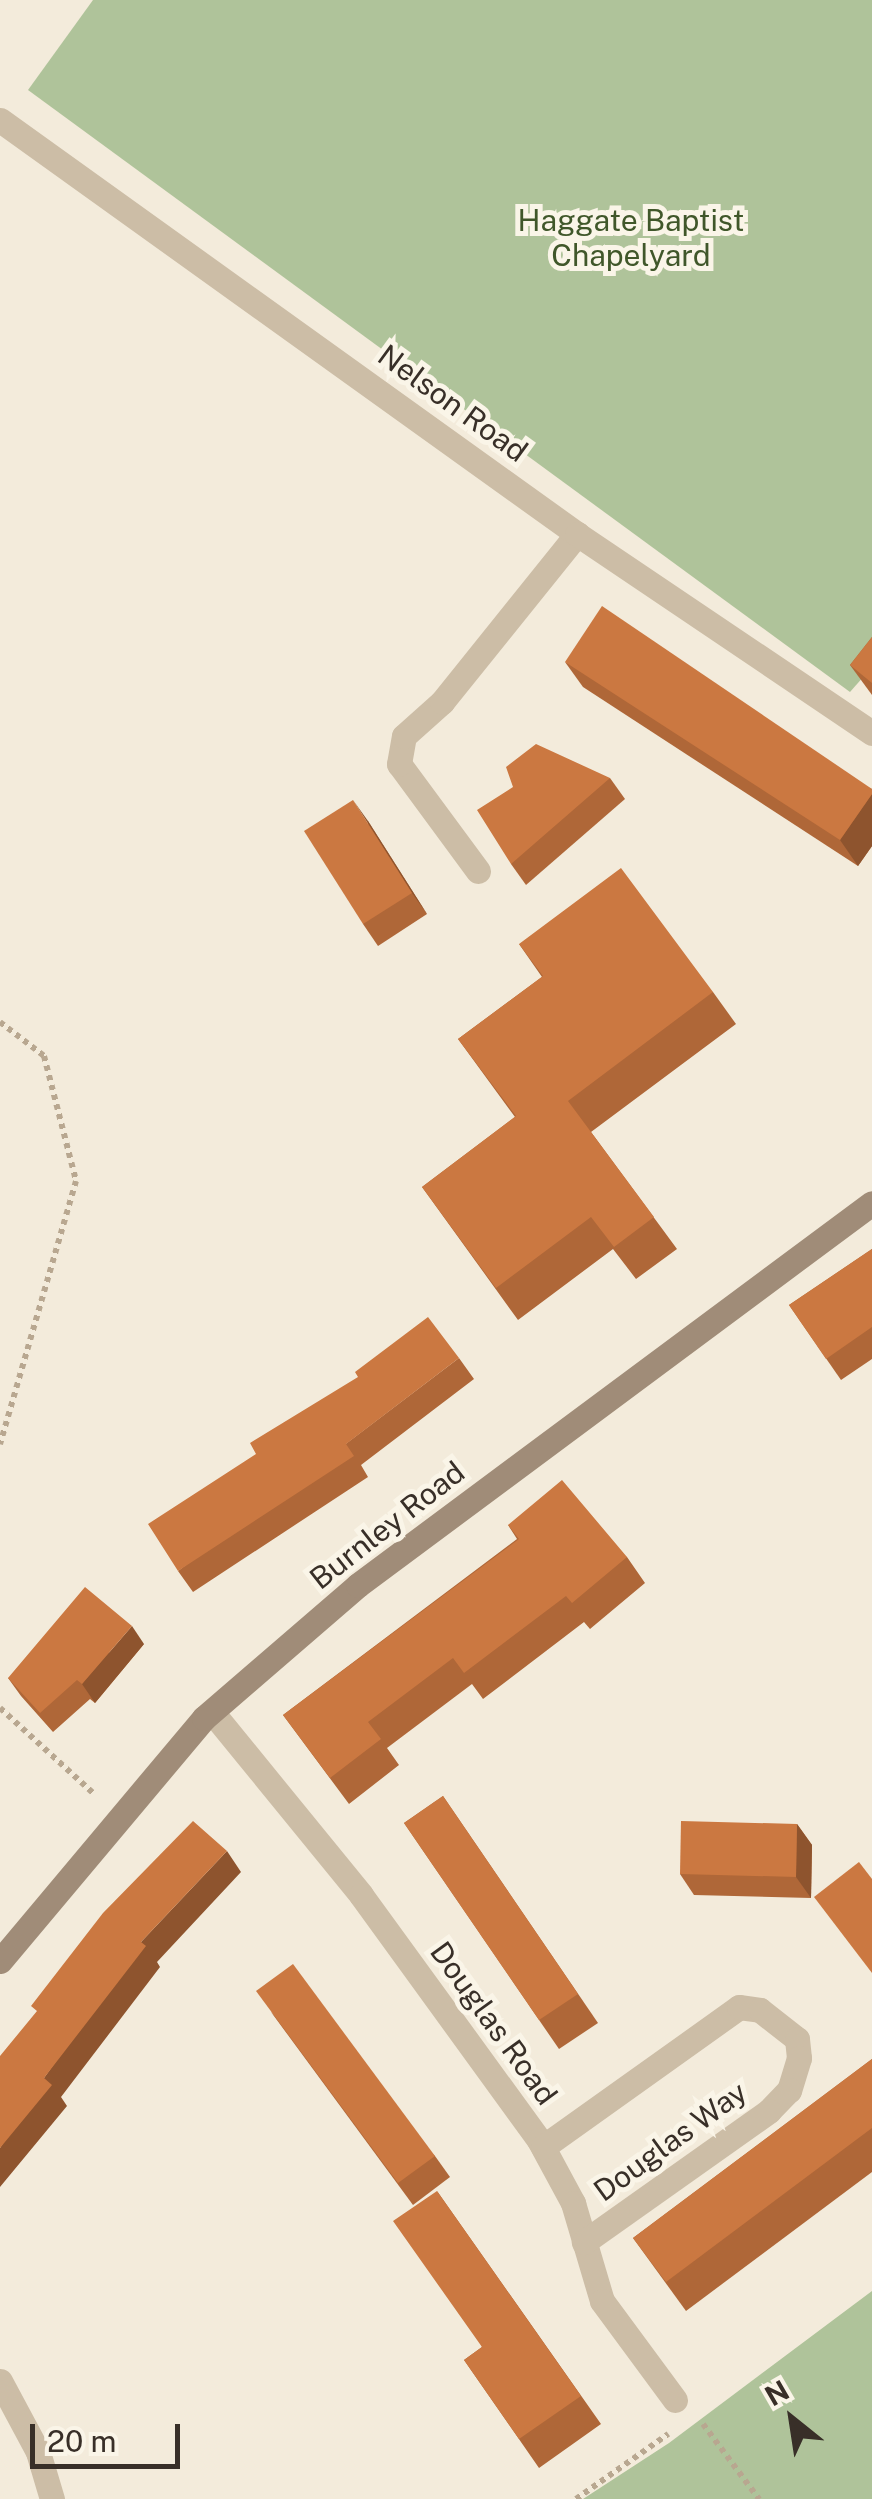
<!DOCTYPE html>
<style>
body{margin:0}
#map{position:relative;width:872px;height:2499px;overflow:hidden;background:#f3ebdb;font-family:"Public Sans",sans-serif}
div>[style]{position:absolute}
.green>*{inset:0;background:#afc39a}
.path>*{height:6px;margin-top:-3px;transform-origin:0;background:repeating-linear-gradient(90deg,#b8a790 0 5px,transparent 0 10px)}
.lane>*{height:25px;margin:-12.5px;padding:0 12.5px;transform-origin:12.5px;border-radius:12.5px;background:#ccbda6}
.street>*{height:25px;margin:-12.5px;padding:0 12.5px;transform-origin:12.5px;border-radius:12.5px;background:#ccbda6}
.secondary>*{height:25px;margin:-12.5px;padding:0 12.5px;transform-origin:12.5px;border-radius:12.5px;background:#a08c78}
.wall>*{inset:0;background:#af6738}
.shaded-wall>*{inset:0;background:#8e542e}
.building>*{inset:0;background:#cb7841}
span{translate:-50% -50%;white-space:nowrap;text-align:center;line-height:1.15;-webkit-text-stroke:10px #faf5e8;paint-order:stroke}
.park-label{font-size:30px;color:#40572a}
.street-label{font-size:30px;color:#382f28}
.north{position:absolute;left:742px;top:2369px;width:100px;height:100px;-webkit-text-stroke:8px #faf5e8;paint-order:stroke;rotate:330deg;font-size:28px;font-weight:700;line-height:40px;text-align:center;color:#382f28}
.north::after{content:'';display:block;margin:auto;width:35px;height:45px;background:#382f28;clip-path:polygon(50% 0,100% 100%,50% 72%,0 100%)}
.scale{position:absolute;left:30px;top:2424px;width:150px;height:45px;box-sizing:border-box;border:5px solid #382f28;border-top:0;padding-left:12px;font-size:30px;line-height:35px;white-space:nowrap;color:#382f28;-webkit-text-stroke:8px #faf5e8;paint-order:stroke}
</style>
<div id="map">
<div class="green">
<div style="clip-path:polygon(93px 0,872px 0,872px 667px,850px 692px,28px 90px)"></div>
<div style="clip-path:polygon(872px 2291px,872px 2499px,583px 2499px,669px 2443px)"></div>
</div>
<div class="path">
<div style="left:0;top:1022px;width:56px;rotate:37.7deg"></div>
<div style="left:44px;top:1056px;width:129px;rotate:75.6deg"></div>
<div style="left:76px;top:1181px;width:274px;rotate:106.1deg"></div>
<div style="left:0;top:1708px;width:126px;rotate:42.4deg"></div>
<div style="left:703px;top:2424px;width:94px;rotate:53.3deg"></div>
<div style="left:576px;top:2499px;width:113px;rotate:-35.2deg"></div>
</div>
<div class="lane">
<div style="left:478px;top:871px;width:133px;rotate:-126.4deg"></div>
<div style="left:399px;top:764px;width:28px;rotate:-80deg"></div>
<div style="left:404px;top:736px;width:51px;rotate:-41.8deg"></div>
<div style="left:442px;top:702px;width:216px;rotate:-51.2deg"></div>
</div>
<div class="street">
<div style="left:0;top:120px;width:710px;rotate:35.66deg"></div>
<div style="left:577px;top:534px;width:356px;rotate:34deg"></div>
<div style="left:212px;top:1712px;width:236px;rotate:50.8deg"></div>
<div style="left:361px;top:1895px;width:303px;rotate:54deg"></div>
<div style="left:539px;top:2140px;width:72px;rotate:61.6deg"></div>
<div style="left:573px;top:2203px;width:102px;rotate:73.5deg"></div>
<div style="left:602px;top:2301px;width:123px;rotate:53.6deg"></div>
<div style="left:543px;top:2147px;width:241px;rotate:-35.5deg"></div>
<div style="left:739px;top:2007px;width:21px;rotate:8deg"></div>
<div style="left:760px;top:2010px;width:47px;rotate:38.1deg"></div>
<div style="left:797px;top:2039px;width:19px;rotate:84deg"></div>
<div style="left:799px;top:2058px;width:34px;rotate:107deg"></div>
<div style="left:789px;top:2090px;width:29px;rotate:134deg"></div>
<div style="left:769px;top:2111px;width:227px;rotate:144.7deg"></div>
<div style="left:0;top:2381px;width:81px;rotate:61.8deg"></div>
<div style="left:38px;top:2452px;width:49px;rotate:73.4deg"></div>
</div>
<div class="secondary">
<div style="left:0;top:1961px;width:317px;rotate:-50deg"></div>
<div style="left:204px;top:1718px;width:203px;rotate:-40.8deg"></div>
<div style="left:358px;top:1585px;width:640px;rotate:-36.62deg"></div>
</div>
<div class="wall">
<div style="clip-path:polygon(872px 637px,872px 695px,850px 665px)"></div>
<div style="clip-path:polygon(565px 662px,872px 789px,872px 846px,858px 866px,583px 687px)"></div>
<div style="clip-path:polygon(610px 778px,625px 799px,526px 885px,511px 864px,513px 787px)"></div>
<div style="clip-path:polygon(368px 821px,427px 914px,378px 946px,363px 924px)"></div>
<div style="clip-path:polygon(519px 944px,713px 992px,736px 1024px,591px 1132px,677px 1249px,636px 1279px,613px 1249px,518px 1320px,422px 1187px,515px 1117px,458px 1039px,542px 977px)"></div>
<div style="clip-path:polygon(872px 1249px,872px 1359px,841px 1380px,789px 1305px)"></div>
<div style="clip-path:polygon(459px 1358px,474px 1379px,361px 1465px,368px 1477px,193px 1592px,178px 1571px)"></div>
<div style="clip-path:polygon(508px 1525px,627px 1557px,645px 1583px,590px 1629px,584px 1622px,483px 1699px,472px 1684px,387px 1748px,399px 1765px,349px 1804px,283px 1715px,517px 1539px)"></div>
<div style="clip-path:polygon(144px 1644px,95px 1703px,90px 1699px,53px 1732px,21px 1696px,8px 1678px)"></div>
<div style="clip-path:polygon(443px 1796px,598px 2023px,559px 2049px,404px 1823px)"></div>
<div style="clip-path:polygon(797px 1824px,812px 1845px,811px 1898px,694px 1895px,680px 1874px)"></div>
<div style="clip-path:polygon(271px 2012px,435px 2156px,450px 2177px,413px 2205px)"></div>
<div style="clip-path:polygon(872px 2059px,872px 2172px,686px 2311px,633px 2238px)"></div>
<div style="clip-path:polygon(437px 2191px,601px 2424px,539px 2468px,464px 2360px,482px 2347px)"></div>
</div>
<div class="shaded-wall">
<div style="clip-path:polygon(872px 794px,872px 846px,858px 866px,840px 840px)"></div>
<div style="clip-path:polygon(353px 800px,368px 821px,427px 914px,412px 893px)"></div>
<div style="clip-path:polygon(132px 1626px,144px 1644px,95px 1703px,82px 1684px)"></div>
<div style="clip-path:polygon(797px 1824px,812px 1845px,811px 1898px,796px 1877px)"></div>
<div style="clip-path:polygon(227px 1851px,241px 1872px,157px 1962px,160px 1967px,61px 2097px,67px 2106px,0 2187px,0 2148px,44px 2078px,141px 1942px)"></div>
</div>
<div class="building">
<div style="clip-path:polygon(602px 606px,872px 789px,872px 794px,840px 840px,565px 662px)"></div>
<div style="clip-path:polygon(872px 637px,872px 683px,850px 665px)"></div>
<div style="clip-path:polygon(536px 744px,610px 778px,511px 864px,477px 810px,513px 787px,506px 767px)"></div>
<div style="clip-path:polygon(353px 800px,412px 893px,363px 924px,304px 831px)"></div>
<div style="clip-path:polygon(621px 868px,713px 992px,568px 1101px,654px 1217px,614px 1247px,591px 1217px,496px 1288px,422px 1187px,516px 1116px,458px 1039px,543px 976px,519px 944px)"></div>
<div style="clip-path:polygon(872px 1249px,872px 1327px,826px 1359px,789px 1305px)"></div>
<div style="clip-path:polygon(428px 1317px,459px 1358px,346px 1444px,354px 1456px,178px 1571px,148px 1524px,256px 1454px,250px 1443px,358px 1377px,355px 1372px)"></div>
<div style="clip-path:polygon(562px 1480px,627px 1557px,572px 1603px,566px 1596px,464px 1673px,453px 1658px,368px 1722px,381px 1739px,330px 1778px,283px 1715px,519px 1539px,508px 1525px)"></div>
<div style="clip-path:polygon(85px 1587px,132px 1626px,82px 1684px,77px 1680px,40px 1713px,8px 1678px)"></div>
<div style="clip-path:polygon(443px 1796px,578px 1994px,539px 2020px,404px 1823px)"></div>
<div style="clip-path:polygon(193px 1821px,227px 1851px,141px 1942px,146px 1946px,44px 2078px,52px 2085px,0 2148px,0 2056px,37px 2011px,31px 2006px,103px 1913px)"></div>
<div style="clip-path:polygon(681px 1821px,797px 1824px,796px 1877px,680px 1874px)"></div>
<div style="clip-path:polygon(859px 1862px,872px 1879px,872px 1973px,814px 1897px)"></div>
<div style="clip-path:polygon(293px 1964px,435px 2156px,398px 2183px,256px 1991px)"></div>
<div style="clip-path:polygon(872px 2059px,872px 2128px,666px 2282px,633px 2238px)"></div>
<div style="clip-path:polygon(437px 2191px,581px 2396px,519px 2439px,464px 2360px,482px 2347px,393px 2221px)"></div>
</div>
<div class="park-label">
<span style="left:631px;top:237px">Haggate Baptist<br>Chapelyard</span>
</div>
<div class="street-label">
<span style="left:453px;top:403px;rotate:36deg">Nelson Road</span>
<span style="left:387px;top:1525px;rotate:-38deg">Burnley Road</span>
<span style="left:494px;top:2023px;rotate:54deg">Douglas Road</span>
<span style="left:670px;top:2141px;rotate:-36deg">Douglas Way</span>
</div>
<div class="north">N</div>
<div class="scale">20 m</div>
</div>
